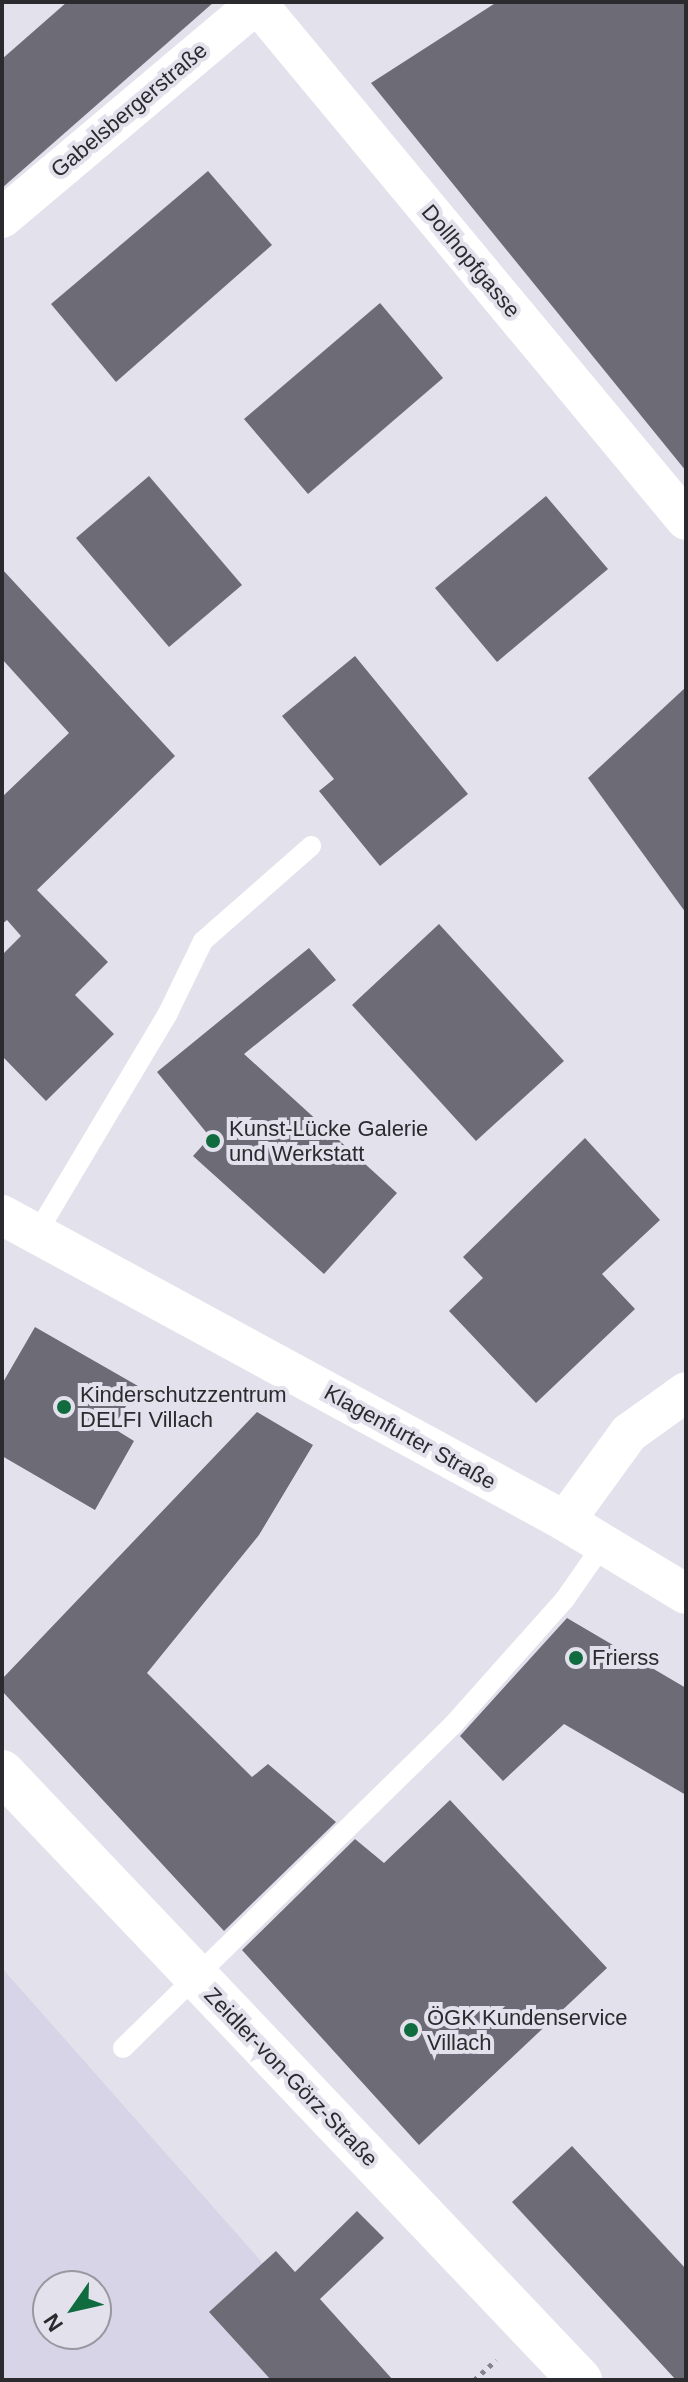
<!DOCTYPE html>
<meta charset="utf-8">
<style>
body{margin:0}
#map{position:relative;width:688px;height:2382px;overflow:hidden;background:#e2e1ec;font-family:Arial,sans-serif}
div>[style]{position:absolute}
.built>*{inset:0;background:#d6d4e6}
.building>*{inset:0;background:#6d6c76}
.path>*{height:5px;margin-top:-2.5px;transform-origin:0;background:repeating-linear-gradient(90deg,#86858d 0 4px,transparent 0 10px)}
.service>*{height:20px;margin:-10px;padding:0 10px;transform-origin:10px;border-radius:10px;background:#fff}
.minor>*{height:40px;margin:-20px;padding:0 20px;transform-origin:20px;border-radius:20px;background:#fff}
.tertiary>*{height:44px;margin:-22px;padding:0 22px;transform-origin:22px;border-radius:22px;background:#fff}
.dots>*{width:22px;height:22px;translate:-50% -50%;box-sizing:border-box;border:4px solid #e2e1ec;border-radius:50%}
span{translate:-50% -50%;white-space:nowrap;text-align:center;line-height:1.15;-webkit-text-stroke:8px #e2e1ec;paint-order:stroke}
.street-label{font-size:22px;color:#2b2a2e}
.poi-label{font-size:22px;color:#2b2a2e}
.left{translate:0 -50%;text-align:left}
.frame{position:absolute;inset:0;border:4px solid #2b2a2e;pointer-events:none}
.north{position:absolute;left:32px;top:2270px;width:80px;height:80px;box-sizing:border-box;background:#e2e1ec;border:2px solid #9998a0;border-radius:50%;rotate:236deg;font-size:22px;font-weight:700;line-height:32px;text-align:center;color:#2b2a2e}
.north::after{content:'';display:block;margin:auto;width:28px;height:36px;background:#106b3f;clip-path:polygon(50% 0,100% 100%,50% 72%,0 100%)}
</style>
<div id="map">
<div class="built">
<div style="clip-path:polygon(evenodd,2px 1968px,366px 2380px,2px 2380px,2px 1968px,48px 2286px,96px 2286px,96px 2334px,48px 2334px,48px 2286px)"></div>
</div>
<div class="building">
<div style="clip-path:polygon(67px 2px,214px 2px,2px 188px,2px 59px)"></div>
<div style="clip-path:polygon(497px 2px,686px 2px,686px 471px,371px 83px)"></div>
<div style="clip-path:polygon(208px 171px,272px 245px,116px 382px,51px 304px)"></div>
<div style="clip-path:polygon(380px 303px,443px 378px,308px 494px,244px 419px)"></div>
<div style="clip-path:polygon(149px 476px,242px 585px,169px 647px,76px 538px)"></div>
<div style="clip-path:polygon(546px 496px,608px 569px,497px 662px,435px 588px)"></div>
<div style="clip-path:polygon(2px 569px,175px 756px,37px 890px,108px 962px,75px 995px,114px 1034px,46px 1101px,2px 1056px,2px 955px,21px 936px,7px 920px,2px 924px,2px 797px,69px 733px,2px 659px)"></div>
<div style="clip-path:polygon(355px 656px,468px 794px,380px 866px,319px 791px,334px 779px,282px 716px)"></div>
<div style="clip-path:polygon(686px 687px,686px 913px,588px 778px)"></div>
<div style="clip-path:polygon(439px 924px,564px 1061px,476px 1141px,352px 1005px)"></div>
<div style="clip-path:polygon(309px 948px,336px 980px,244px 1054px,397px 1193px,324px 1274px,193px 1156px,210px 1137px,157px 1072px)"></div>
<div style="clip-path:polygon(585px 1138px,660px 1220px,602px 1274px,635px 1309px,536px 1403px,449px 1311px,483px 1278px,463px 1257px)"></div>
<div style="clip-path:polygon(35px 1327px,138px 1386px,113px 1428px,134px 1441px,95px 1510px,2px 1456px,2px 1384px)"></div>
<div style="clip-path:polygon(257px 1412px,313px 1445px,259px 1535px,147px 1673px,252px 1777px,268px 1764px,336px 1822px,224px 1931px,2px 1691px,2px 1679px)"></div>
<div style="clip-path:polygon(567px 1618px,686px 1688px,686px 1795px,564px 1724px,503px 1781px,460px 1736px)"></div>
<div style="clip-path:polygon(450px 1800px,607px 1968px,419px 2145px,242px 1950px,355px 1839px,384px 1863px)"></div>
<div style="clip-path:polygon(572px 2146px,686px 2269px,686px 2380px,676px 2380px,512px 2202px)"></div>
<div style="clip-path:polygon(357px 2211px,384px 2238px,320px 2299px,393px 2380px,271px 2380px,209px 2312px,276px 2251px,295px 2272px)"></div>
</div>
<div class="path">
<div style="left:474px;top:2380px;width:30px;rotate:-42deg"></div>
</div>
<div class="service">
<div style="left:37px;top:1233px;width:256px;rotate:-59.2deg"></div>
<div style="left:168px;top:1013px;width:80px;rotate:-64.1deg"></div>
<div style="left:203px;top:941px;width:144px;rotate:-41.3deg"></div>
<div style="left:123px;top:2048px;width:460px;rotate:-44.4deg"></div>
<div style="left:452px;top:1726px;width:170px;rotate:-48.3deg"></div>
<div style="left:565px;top:1599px;width:65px;rotate:-55.1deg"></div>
</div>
<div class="minor">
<div style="left:256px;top:2px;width:673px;rotate:50.3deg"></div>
<div style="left:2px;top:218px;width:334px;rotate:-40.1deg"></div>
<div style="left:2px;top:1215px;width:641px;rotate:28.52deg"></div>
<div style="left:565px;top:1521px;width:141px;rotate:31.1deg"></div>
<div style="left:565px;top:1521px;width:109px;rotate:-54deg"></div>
<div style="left:629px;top:1433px;width:70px;rotate:-35.7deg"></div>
</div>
<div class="tertiary">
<div style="left:2px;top:1772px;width:839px;rotate:46.45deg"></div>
</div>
<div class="dots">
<div style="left:213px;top:1141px;background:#106b3f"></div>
<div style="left:64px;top:1407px;background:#106b3f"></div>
<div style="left:576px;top:1658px;background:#106b3f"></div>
<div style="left:411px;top:2030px;background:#106b3f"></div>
</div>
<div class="street-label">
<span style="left:129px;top:110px;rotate:-40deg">Gabelsbergerstraße</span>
<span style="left:471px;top:261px;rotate:50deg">Dollhopfgasse</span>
<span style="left:410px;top:1437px;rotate:29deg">Klagenfurter Straße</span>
<span style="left:291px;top:2077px;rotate:46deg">Zeidler-von-Görz-Straße</span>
</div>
<div class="poi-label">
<span class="left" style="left:229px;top:1141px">Kunst-Lücke Galerie<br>und Werkstatt</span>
<span class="left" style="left:80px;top:1407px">Kinderschutzzentrum<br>DELFI Villach</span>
<span class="left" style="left:592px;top:1658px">Frierss</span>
<span class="left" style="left:427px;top:2030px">ÖGK Kundenservice<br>Villach</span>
</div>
<div class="frame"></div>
<div class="north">N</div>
</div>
